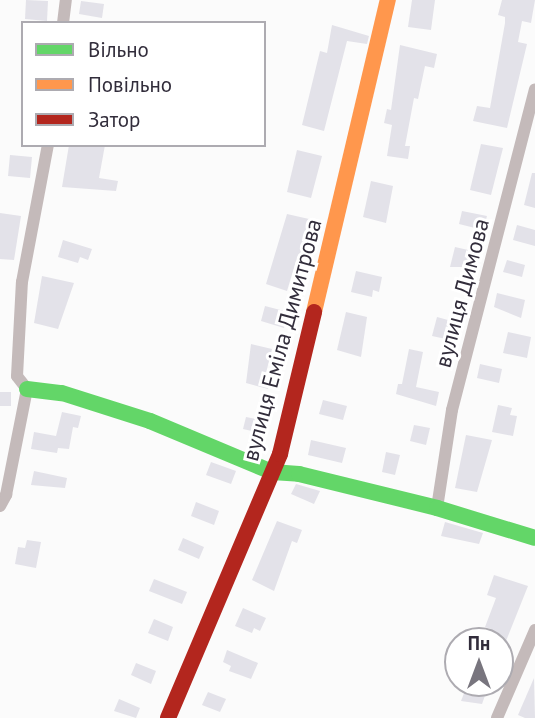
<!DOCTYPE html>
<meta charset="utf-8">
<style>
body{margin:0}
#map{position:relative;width:535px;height:718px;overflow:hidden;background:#fbfbfb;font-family:"PT Sans",sans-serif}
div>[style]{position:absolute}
.building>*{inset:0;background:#e3e2e9}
.street>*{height:12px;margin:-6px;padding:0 6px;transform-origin:6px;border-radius:6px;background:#c4baba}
.fast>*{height:16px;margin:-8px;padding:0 8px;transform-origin:8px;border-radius:8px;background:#63d668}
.slow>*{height:16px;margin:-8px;padding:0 8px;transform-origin:8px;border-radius:8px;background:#ff974d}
.jam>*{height:16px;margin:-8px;padding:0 8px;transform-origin:8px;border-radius:8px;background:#b3261e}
span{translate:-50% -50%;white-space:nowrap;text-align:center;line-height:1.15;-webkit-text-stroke:6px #fff;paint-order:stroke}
.street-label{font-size:23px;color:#322d3b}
.legend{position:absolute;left:21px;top:21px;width:245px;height:126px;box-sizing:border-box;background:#fff;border:2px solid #adabb1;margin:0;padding:9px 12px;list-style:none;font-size:21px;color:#322d3b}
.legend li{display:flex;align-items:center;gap:14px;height:35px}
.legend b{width:35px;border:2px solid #adabb1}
.north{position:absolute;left:444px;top:627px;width:70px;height:70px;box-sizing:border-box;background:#fff;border:2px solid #adabb1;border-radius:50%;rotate:0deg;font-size:19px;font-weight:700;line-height:28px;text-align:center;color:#322d3b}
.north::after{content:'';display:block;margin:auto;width:24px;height:32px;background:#78757e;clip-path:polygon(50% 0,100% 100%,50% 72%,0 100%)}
</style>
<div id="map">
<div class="building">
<div style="clip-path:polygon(26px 0,48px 1px,47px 21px,25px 19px)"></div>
<div style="clip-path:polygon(412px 0,435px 0,431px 30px,408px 27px)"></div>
<div style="clip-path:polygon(502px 0,535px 0,531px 23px,522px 21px,518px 42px,527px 44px,507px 128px,473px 121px,477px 106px,490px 108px,505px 23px,505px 17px,498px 15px)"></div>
<div style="clip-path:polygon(81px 1px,104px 4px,102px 18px,79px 14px)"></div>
<div style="clip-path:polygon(332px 25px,369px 36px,367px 44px,347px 41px,324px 131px,302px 125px,320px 51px,327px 53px)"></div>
<div style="clip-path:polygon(400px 45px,437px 54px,434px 68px,425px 66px,418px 99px,414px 98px,405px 146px,410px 146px,408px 159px,387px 156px,392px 125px,384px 123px,387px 109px,391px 110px)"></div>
<div style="clip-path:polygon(481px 144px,503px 148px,491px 195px,470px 190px)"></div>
<div style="clip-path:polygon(69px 145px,105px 145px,99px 178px,118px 181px,116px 191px,62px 187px)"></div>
<div style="clip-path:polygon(297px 150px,322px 156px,311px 198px,287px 192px)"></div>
<div style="clip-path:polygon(10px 155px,32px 157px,30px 178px,8px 176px)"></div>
<div style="clip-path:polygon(532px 173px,535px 173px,535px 208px,524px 205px)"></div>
<div style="clip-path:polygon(371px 181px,393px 186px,386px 223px,363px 217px)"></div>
<div style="clip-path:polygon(462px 211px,487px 216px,483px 230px,459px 224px)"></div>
<div style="clip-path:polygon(0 213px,21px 216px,14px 260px,0 259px)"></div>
<div style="clip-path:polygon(287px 214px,309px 219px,300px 262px,296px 261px,287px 291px,266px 284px)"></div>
<div style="clip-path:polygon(517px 225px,535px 230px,535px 246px,513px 240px)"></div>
<div style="clip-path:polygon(63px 240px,92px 249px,88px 260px,80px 257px,78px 263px,58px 257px)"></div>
<div style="clip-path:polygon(455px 247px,477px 252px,473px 267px,450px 267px)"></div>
<div style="clip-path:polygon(507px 260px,525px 265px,522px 277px,503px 272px)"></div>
<div style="clip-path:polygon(356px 271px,382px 277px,379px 292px,373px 290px,372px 297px,351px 292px)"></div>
<div style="clip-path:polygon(42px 276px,74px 283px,58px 329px,34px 323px)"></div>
<div style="clip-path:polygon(497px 293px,525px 300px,521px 318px,494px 307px)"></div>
<div style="clip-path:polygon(265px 306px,288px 312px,284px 328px,261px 321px)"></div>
<div style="clip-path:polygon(346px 312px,367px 317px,361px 357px,337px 350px)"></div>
<div style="clip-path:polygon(437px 317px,459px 323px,455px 341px,432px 336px)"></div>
<div style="clip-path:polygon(508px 332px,531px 337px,527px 358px,503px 353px)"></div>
<div style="clip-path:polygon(251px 344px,272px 349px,266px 373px,272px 374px,268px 389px,246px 383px)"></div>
<div style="clip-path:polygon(409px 349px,423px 352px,416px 387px,439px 392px,436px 406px,396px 394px,398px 384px,402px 384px)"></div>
<div style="clip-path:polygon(480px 364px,502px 369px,499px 383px,477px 378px)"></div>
<div style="clip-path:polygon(0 392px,11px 392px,11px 406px,0 406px)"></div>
<div style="clip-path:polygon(323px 400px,347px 406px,343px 420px,319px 414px)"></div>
<div style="clip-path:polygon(498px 405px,512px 408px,510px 415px,517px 416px,513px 436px,492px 432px)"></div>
<div style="clip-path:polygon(62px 412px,81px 416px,78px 428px,73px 427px,69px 449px,58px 448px,57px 453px,31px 449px,34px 432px,56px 436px)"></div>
<div style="clip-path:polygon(246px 417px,265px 421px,261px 433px,243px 429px)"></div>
<div style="clip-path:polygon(414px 425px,430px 428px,426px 445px,410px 441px)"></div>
<div style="clip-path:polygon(466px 435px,492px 440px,477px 492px,455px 488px)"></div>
<div style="clip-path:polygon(311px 440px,346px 448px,342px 463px,308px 455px)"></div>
<div style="clip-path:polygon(386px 452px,400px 455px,395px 475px,382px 472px)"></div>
<div style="clip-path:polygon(211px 462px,236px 471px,231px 484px,206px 475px)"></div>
<div style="clip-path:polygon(34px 471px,67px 478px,65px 488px,31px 485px)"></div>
<div style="clip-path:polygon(296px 484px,320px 491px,314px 504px,291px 494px)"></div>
<div style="clip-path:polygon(196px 502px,219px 511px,214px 525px,191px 516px)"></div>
<div style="clip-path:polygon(277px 521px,302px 530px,297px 543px,292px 541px,274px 591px,252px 580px)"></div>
<div style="clip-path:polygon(445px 522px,483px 533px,479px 544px,441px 536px)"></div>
<div style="clip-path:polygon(183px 538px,204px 547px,199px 559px,178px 550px)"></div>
<div style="clip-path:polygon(27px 540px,41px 542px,36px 568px,15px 564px,18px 547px,25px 548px)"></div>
<div style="clip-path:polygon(494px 575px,528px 586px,506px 641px,489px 634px,491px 629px,485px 627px,496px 598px,487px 595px)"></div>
<div style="clip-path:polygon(154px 579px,187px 592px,182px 604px,149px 591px)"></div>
<div style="clip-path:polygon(243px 608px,266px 618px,260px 631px,254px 628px,252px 633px,235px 626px)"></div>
<div style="clip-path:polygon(154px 619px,173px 627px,168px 641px,148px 633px)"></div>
<div style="clip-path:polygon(227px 650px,258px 663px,251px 679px,229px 671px,231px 666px,223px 662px)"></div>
<div style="clip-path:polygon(136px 663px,156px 671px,151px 684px,131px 675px)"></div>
<div style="clip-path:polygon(534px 678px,535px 718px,525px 718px,518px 715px)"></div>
<div style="clip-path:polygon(468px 683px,487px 690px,482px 704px,461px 701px)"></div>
<div style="clip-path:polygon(208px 692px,226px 699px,220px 712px,202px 705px)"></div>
<div style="clip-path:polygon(119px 699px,140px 708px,136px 718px,114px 711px)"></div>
</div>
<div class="street">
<div style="left:63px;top:23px;width:23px;rotate:-83deg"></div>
<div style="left:0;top:506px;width:13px;rotate:-61deg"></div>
<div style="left:6px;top:495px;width:108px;rotate:-78.8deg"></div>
<div style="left:27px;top:389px;width:16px;rotate:-128deg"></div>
<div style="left:17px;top:376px;width:94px;rotate:-87deg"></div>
<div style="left:22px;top:282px;width:139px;rotate:-79.3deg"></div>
<div style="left:437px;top:508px;width:99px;rotate:-81.3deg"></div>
<div style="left:452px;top:410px;width:331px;rotate:-75.5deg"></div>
<div style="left:497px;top:718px;width:96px;rotate:-66.6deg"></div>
</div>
<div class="fast">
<div style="left:27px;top:389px;width:35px;rotate:7deg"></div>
<div style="left:62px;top:393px;width:92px;rotate:17.7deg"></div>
<div style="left:150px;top:421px;width:132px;rotate:22.7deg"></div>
<div style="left:272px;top:472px;width:27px;rotate:4deg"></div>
<div style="left:299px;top:474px;width:142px;rotate:13.8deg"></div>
<div style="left:437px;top:508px;width:102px;rotate:17deg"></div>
</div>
<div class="slow">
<div style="left:314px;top:312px;width:321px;rotate:-76.7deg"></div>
</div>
<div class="jam">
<div style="left:168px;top:718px;width:287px;rotate:-67deg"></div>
<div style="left:280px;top:454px;width:146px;rotate:-76.5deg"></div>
</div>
<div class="street-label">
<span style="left:462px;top:293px;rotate:-75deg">вулиця Димова</span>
<span style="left:282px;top:340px;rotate:-75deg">вулиця Еміла Димитрова</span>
</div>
<ul class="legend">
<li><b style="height:9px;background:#63d668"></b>Вільно</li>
<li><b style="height:9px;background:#ff974d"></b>Повільно</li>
<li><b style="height:9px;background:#b3261e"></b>Затор</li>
</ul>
<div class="north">Пн</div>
</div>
